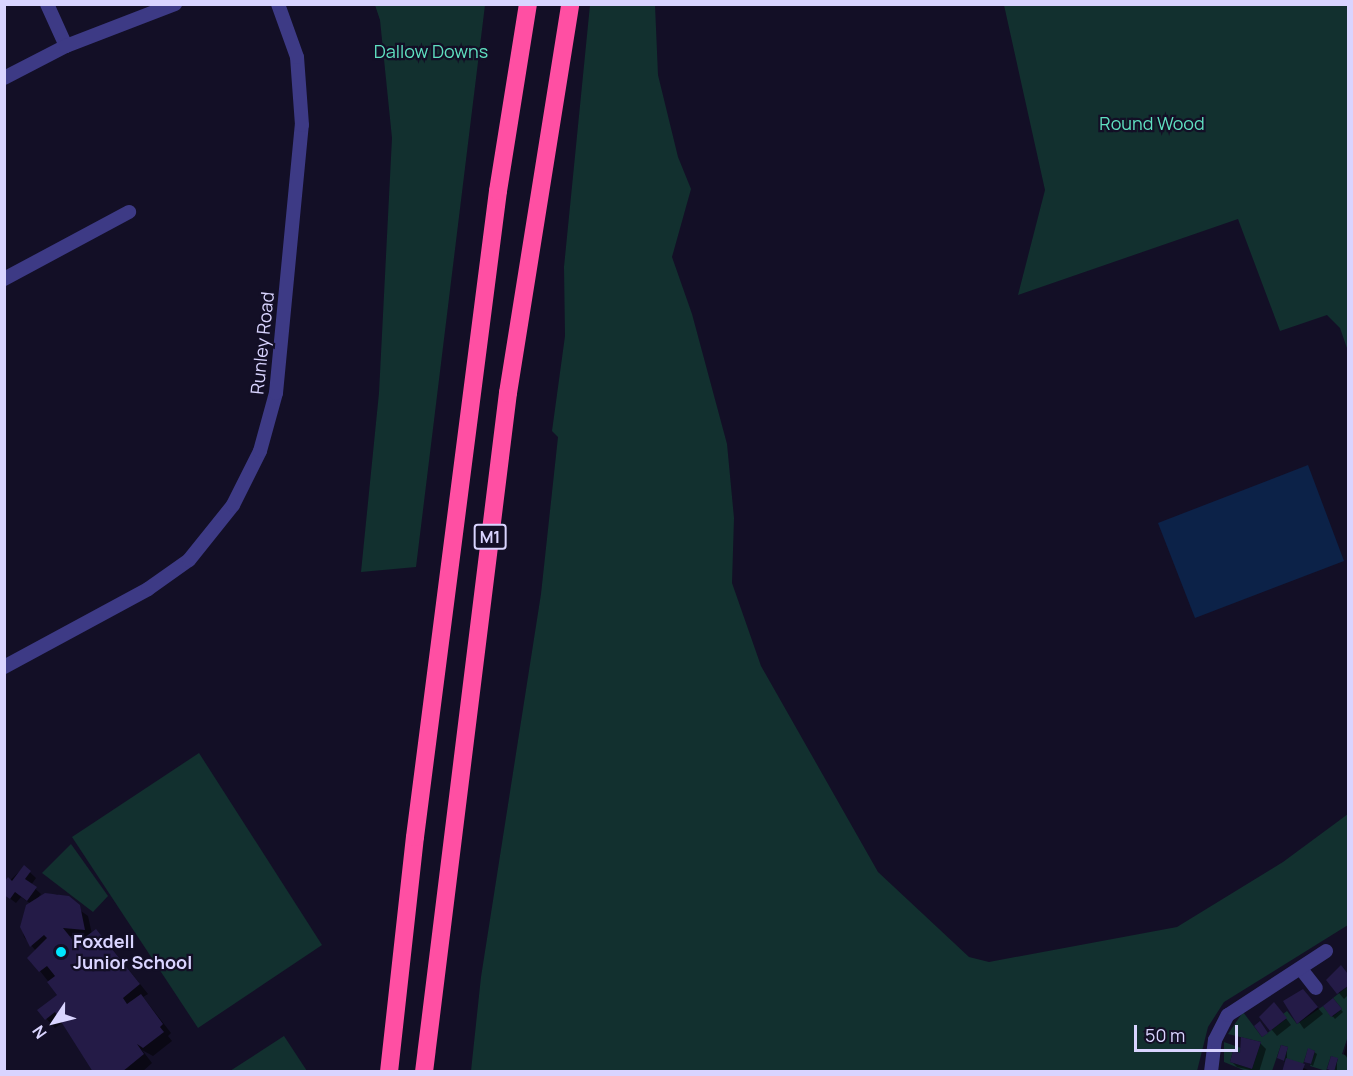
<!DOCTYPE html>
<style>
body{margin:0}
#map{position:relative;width:1353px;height:1076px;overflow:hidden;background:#130f26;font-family:Manrope,sans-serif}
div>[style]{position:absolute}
.green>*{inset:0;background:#12302f}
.water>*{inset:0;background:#0c2248}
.shadow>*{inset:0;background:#0007}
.building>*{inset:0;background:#241b47}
.minor>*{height:14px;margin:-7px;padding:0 7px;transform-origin:7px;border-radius:7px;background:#3d3a85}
.highway>*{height:18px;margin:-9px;padding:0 9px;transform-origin:9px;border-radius:9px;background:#ff4fa3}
.dots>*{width:16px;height:16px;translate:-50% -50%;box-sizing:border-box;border:3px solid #130f26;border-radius:50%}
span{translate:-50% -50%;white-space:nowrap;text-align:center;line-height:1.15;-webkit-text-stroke:4.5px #130f26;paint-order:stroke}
.shield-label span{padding:2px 4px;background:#130f26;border:2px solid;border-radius:4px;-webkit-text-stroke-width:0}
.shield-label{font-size:16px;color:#d9d4ff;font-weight:700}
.park-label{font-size:18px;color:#5fe0c0}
.street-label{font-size:18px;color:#d9d4ff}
.poi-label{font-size:18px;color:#d9d4ff;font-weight:700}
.left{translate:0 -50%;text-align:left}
.frame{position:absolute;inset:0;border:6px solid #d9d4ff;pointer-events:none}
.north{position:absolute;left:24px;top:992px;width:60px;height:60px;-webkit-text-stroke:4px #130f26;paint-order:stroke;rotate:235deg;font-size:16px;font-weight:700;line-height:24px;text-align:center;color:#d9d4ff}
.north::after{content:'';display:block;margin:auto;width:21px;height:27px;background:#d9d4ff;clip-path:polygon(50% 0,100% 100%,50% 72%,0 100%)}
.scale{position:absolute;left:1134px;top:1025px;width:104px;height:27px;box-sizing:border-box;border:3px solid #d9d4ff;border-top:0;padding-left:8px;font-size:18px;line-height:21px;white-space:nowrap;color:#d9d4ff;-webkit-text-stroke:4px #130f26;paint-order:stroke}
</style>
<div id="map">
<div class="green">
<div style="clip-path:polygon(375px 5px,485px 5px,416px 567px,361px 572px,379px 393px,392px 138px,380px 20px)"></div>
<div style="clip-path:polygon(590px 5px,655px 5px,658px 75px,678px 157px,691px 189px,672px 257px,692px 314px,727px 444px,734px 518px,732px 583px,761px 666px,878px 872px,969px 957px,989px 962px,1177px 927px,1283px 862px,1348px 814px,1348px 925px,1224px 1002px,1208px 1027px,1197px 1071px,471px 1071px,481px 977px,541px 594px,558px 437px,552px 431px,565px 336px,564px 267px)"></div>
<div style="clip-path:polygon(1004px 5px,1348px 5px,1348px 351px,1340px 328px,1327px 315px,1280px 331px,1238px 219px,1018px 295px,1045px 190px)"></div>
<div style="clip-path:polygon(199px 753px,322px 945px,198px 1028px,72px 837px)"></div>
<div style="clip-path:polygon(71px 844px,108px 896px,93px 912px,42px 873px)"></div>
<div style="clip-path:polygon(1348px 986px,1348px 1036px,1342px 1054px,1348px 1056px,1348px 1071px,1334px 1071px,1338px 1059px,1331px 1056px,1326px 1071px,1310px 1066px,1315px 1051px,1308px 1049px,1303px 1064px,1284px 1061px,1288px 1047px,1281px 1045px,1272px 1071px,1246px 1071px,1224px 1062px,1224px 1042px,1241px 1048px,1240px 1053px,1233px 1051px,1230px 1062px,1252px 1069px,1261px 1042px,1228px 1034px,1243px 1012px,1262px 1037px,1286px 1019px,1283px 1014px,1287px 1011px,1297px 1024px,1323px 1006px,1332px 1017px,1342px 1009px,1333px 998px)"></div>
<div style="clip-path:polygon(284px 1036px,307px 1071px,230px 1071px)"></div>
</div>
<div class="water">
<div style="clip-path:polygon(1308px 465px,1344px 561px,1195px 618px,1158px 523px)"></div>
</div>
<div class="shadow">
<div style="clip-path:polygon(evenodd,24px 867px,36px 878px,31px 885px,41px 894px,37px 899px,57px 894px,88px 916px,92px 934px,96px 931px,105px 940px,148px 994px,143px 997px,171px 1033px,168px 1036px,172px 1041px,153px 1056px,142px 1050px,152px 1063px,142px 1072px,96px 1072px,63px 1022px,55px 1028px,39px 1011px,59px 995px,40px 971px,36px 951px,24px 937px,22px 927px,31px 904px,21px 897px,16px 903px,4px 894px,4px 886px,24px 867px,70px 936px,87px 938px,77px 945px,70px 936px)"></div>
<div style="clip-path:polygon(1341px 967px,1348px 975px,1348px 995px,1344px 999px,1328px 980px)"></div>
<div style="clip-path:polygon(1309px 997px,1323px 1014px,1304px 1029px,1285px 1002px)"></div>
<div style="clip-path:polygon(1335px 1003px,1343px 1012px,1335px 1019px,1325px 1007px)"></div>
<div style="clip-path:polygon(1280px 1010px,1291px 1025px,1277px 1036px,1261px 1017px)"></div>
<div style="clip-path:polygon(1348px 1039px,1348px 1059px,1344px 1054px)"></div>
<div style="clip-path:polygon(1260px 1043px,1266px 1049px,1259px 1072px,1237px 1067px,1232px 1062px)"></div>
<div style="clip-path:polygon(1287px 1049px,1287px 1060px,1310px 1071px,1321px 1072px,1283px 1072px,1286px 1062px,1278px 1058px)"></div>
<div style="clip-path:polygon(1314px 1052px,1317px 1054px,1313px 1066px,1305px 1061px)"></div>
<div style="clip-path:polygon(1337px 1060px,1337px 1072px,1331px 1072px,1328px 1069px)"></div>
</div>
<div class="building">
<div style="clip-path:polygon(24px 865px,31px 871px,25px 879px,37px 887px,27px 901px,15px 892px,10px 899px,4px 895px,4px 882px,8px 877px,12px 881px)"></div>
<div style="clip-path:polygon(45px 893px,69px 896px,80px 905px,85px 930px,63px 928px,76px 944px,96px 929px,140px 984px,123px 998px,127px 1004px,141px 994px,163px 1024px,160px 1027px,164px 1032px,143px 1048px,137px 1044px,144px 1054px,122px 1072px,93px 1072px,55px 1012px,45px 1020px,37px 1010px,57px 995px,47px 982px,55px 976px,47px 966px,39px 972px,27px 958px,47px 938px,44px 935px,30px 947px,20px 927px,26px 905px)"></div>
<div style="clip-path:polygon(1341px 965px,1348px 974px,1348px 986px,1337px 994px,1326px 980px)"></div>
<div style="clip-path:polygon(1303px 989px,1318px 1007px,1297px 1024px,1283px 1001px)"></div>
<div style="clip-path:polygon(1333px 998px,1342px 1009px,1331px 1017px,1323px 1006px)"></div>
<div style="clip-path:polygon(1274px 1002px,1287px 1018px,1270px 1031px,1259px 1017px)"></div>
<div style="clip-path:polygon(1260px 1021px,1268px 1033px,1262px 1037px,1254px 1026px)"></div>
<div style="clip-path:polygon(1241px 1037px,1261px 1042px,1252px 1069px,1230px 1062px,1233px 1051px,1240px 1053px)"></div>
<div style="clip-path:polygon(1281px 1045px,1288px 1047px,1284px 1061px,1277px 1058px)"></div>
<div style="clip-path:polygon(1308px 1048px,1315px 1051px,1311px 1064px,1304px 1062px)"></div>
<div style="clip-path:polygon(1331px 1056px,1338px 1058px,1334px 1072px,1327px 1069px)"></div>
<div style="clip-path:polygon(1286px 1058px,1305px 1064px,1302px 1072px,1282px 1072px)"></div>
</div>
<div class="minor">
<div style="left:47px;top:4px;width:46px;rotate:65.7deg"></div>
<div style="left:4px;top:78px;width:70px;rotate:-27.3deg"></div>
<div style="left:66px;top:46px;width:117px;rotate:-21.1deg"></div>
<div style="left:4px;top:279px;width:142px;rotate:-28.2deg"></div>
<div style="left:4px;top:667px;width:164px;rotate:-28.4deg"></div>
<div style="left:148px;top:589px;width:50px;rotate:-35.3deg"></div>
<div style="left:189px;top:560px;width:70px;rotate:-51.3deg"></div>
<div style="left:233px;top:505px;width:60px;rotate:-63.4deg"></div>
<div style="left:260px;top:451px;width:60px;rotate:-74.6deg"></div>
<div style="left:276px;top:393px;width:269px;rotate:-84.5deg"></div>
<div style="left:302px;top:125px;width:68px;rotate:-94.2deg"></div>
<div style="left:297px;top:57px;width:56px;rotate:-109.7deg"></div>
<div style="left:1301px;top:969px;width:24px;rotate:52deg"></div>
<div style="left:1211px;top:1072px;width:32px;rotate:-83deg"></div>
<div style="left:1215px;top:1040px;width:28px;rotate:-63deg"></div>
<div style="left:1228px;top:1015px;width:117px;rotate:-33.1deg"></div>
</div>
<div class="highway">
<div style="left:389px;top:1072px;width:236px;rotate:-83.7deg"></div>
<div style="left:415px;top:837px;width:651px;rotate:-82.68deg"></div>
<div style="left:498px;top:191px;width:189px;rotate:-80.9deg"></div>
<div style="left:424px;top:1072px;width:684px;rotate:-82.95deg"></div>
<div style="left:508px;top:393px;width:394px;rotate:-80.9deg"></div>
</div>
<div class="dots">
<div style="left:61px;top:952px;background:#00e5ff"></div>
</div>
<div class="shield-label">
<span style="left:490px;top:537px">M1</span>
</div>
<div class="park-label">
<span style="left:431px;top:51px">Dallow Downs</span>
<span style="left:1152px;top:123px">Round Wood</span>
</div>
<div class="street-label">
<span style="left:262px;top:343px;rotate:-84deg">Runley Road</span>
</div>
<div class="poi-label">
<span class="left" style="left:73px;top:952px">Foxdell<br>Junior School</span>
</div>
<div class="frame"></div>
<div class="north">N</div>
<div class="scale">50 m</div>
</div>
